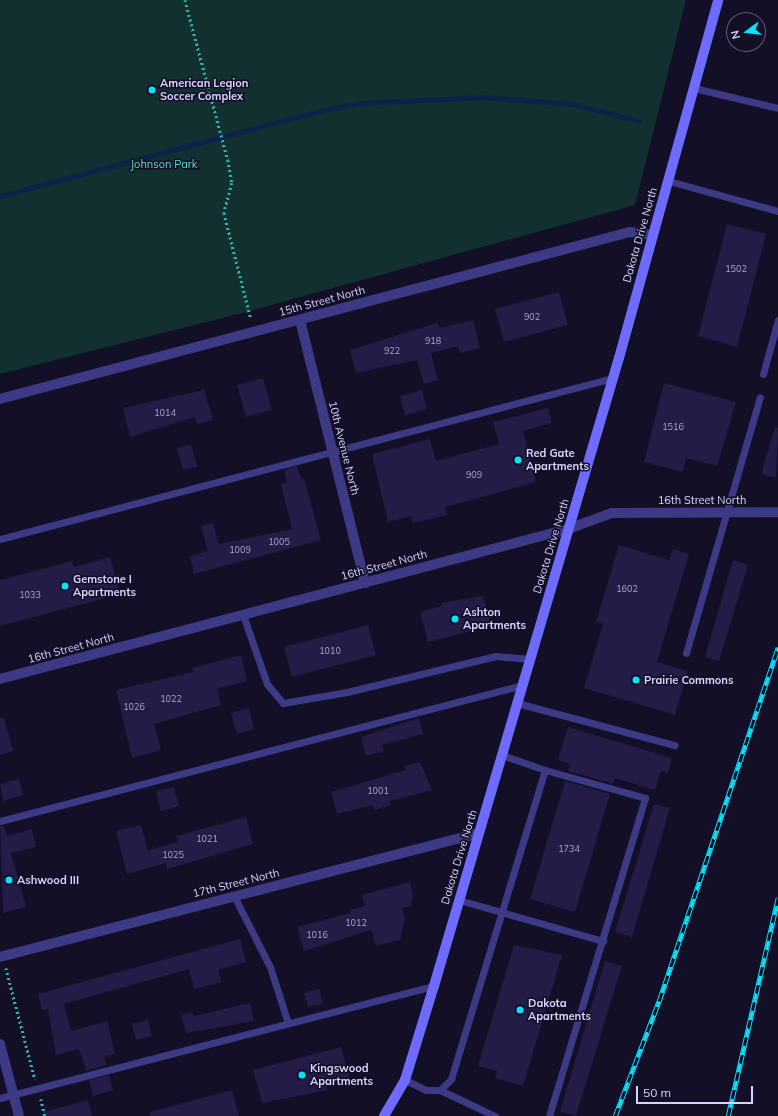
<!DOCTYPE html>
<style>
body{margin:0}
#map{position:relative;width:778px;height:1116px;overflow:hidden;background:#130f26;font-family:Mulish,sans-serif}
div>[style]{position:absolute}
.green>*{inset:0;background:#12302f}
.stream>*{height:4.5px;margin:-2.25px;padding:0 2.25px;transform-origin:2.25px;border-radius:2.25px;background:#0c2248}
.building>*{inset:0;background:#241b47}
.path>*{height:2.5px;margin-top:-1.25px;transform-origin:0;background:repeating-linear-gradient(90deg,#2fb8b0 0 2px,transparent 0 5px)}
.lane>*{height:7px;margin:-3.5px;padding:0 3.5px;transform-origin:3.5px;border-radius:3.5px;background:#3d3a85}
.street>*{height:10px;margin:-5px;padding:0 5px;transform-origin:5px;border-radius:5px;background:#3d3a85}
.secondary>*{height:10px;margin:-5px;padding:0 5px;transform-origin:5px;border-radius:5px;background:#6f6bff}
.rail>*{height:4.5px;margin-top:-2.25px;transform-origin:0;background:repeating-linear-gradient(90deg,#130f26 0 9px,#00e5ff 0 18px);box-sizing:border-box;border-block:1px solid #00e5ff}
.dots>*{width:11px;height:11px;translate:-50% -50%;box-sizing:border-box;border:2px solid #130f26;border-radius:50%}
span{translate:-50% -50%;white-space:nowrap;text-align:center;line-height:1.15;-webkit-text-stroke:3px #130f26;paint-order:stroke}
.number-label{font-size:9px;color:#aca6d1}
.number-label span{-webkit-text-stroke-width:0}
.poi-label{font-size:11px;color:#d9d4ff;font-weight:700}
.left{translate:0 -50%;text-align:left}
.park-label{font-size:11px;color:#5fe0c0}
.street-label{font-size:11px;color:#d9d4ff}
.north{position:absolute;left:726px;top:12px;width:40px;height:40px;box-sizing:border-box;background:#130f26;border:1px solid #625e7d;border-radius:50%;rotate:255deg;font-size:11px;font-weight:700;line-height:16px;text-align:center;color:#d9d4ff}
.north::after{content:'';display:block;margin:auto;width:14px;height:18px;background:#00e5ff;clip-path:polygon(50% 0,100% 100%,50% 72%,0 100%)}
.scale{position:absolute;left:636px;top:1086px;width:117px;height:18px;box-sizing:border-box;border:2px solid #d9d4ff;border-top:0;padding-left:5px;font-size:12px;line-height:14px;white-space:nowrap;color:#d9d4ff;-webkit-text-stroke:3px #130f26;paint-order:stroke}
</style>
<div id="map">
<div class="green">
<div style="clip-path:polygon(0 0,686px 0,635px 205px,242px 313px,0 374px)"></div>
</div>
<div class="stream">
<div style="left:0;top:196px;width:331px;rotate:-14.9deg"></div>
<div style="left:320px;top:111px;width:43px;rotate:-10.8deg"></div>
<div style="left:362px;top:103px;width:122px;rotate:-2.8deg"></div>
<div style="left:484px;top:97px;width:89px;rotate:4.5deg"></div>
<div style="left:573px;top:104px;width:68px;rotate:14.4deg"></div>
</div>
<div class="building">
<div style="clip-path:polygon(727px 224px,766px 234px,737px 347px,698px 336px)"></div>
<div style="clip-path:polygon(559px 292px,568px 325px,504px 342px,495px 309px)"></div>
<div style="clip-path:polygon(473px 320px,480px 348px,460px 353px,458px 346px,431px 353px,438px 380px,424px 384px,417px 360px,356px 373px,350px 350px,437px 323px,440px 328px)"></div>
<div style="clip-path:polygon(263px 378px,272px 410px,246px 417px,237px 385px)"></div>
<div style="clip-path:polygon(664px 383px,736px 402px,717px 466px,686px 458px,683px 472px,644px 462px)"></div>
<div style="clip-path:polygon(204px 390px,213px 420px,197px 424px,195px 417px,130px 437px,123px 408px)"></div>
<div style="clip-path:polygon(422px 390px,427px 409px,405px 415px,400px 396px)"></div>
<div style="clip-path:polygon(548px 408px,552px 423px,523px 431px,536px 482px,445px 507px,447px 515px,413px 523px,411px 516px,388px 522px,372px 454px,430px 439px,436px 461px,499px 444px,493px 422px)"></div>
<div style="clip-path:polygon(775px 428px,778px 428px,776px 478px,761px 474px)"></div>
<div style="clip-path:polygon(191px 444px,197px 467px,183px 470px,177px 448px)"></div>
<div style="clip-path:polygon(297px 466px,301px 479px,304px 478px,321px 540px,194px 574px,190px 556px,208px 551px,201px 526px,213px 523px,219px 544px,292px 529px,281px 484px,287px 482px,284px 470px)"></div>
<div style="clip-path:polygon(619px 545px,669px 560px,673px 549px,689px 554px,657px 662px,688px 671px,675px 715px,584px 688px,603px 624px,596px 622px)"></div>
<div style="clip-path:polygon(110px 557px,120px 594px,0 626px,0 580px,72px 561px,74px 567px)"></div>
<div style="clip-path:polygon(733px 560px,748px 565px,719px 661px,705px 657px)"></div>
<div style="clip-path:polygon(483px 596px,491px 626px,428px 642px,420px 612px,442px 606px,441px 603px)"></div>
<div style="clip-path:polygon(368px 625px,376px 655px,292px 677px,284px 647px)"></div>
<div style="clip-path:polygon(241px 655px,247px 681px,217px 689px,221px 705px,154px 724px,161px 750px,132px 758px,116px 690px,193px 672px,192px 668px)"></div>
<div style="clip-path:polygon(249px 708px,254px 729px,237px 734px,231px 713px)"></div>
<div style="clip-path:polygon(0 718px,4px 718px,13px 751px,0 755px)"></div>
<div style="clip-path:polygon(419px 718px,423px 734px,382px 745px,384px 751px,366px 756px,361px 737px)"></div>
<div style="clip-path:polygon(568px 727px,672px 758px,668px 773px,661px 771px,655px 790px,615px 778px,613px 784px,568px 771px,570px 764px,558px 760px)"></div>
<div style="clip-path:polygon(420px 762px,432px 790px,390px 801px,391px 805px,374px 810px,373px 805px,337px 814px,331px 792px,406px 770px,404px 766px)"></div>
<div style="clip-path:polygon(19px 779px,23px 795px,3px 801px,0 784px)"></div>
<div style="clip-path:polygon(565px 781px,610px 794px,575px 912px,530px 899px)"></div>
<div style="clip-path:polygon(174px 787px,179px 806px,161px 811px,156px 791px)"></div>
<div style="clip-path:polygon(654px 804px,670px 808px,632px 937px,615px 932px)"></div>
<div style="clip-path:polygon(246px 817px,253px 844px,167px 869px,166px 863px,127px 874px,116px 831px,141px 825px,148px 850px,178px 842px,176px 836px)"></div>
<div style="clip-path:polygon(0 826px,4px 826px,7px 836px,32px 829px,36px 847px,11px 853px,26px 907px,3px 913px)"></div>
<div style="clip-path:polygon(410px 882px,413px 894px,411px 906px,402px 908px,405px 919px,400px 940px,376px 946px,371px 930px,304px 951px,297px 927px,350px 913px,350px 910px,365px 906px,362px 895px)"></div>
<div style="clip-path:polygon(240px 939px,246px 962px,218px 970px,222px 982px,194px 989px,189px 969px,64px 1004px,71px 1031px,107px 1021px,115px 1054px,104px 1057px,106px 1065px,86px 1071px,79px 1049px,56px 1055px,48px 1009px,42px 1010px,38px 994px)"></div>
<div style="clip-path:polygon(514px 945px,562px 955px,523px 1086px,495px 1078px,497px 1071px,478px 1066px)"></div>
<div style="clip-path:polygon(605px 961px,622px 966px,576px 1116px,560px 1111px)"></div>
<div style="clip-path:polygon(319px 989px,323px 1004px,308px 1007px,304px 993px)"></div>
<div style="clip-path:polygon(250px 1003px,254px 1021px,186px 1033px,181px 1015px,192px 1012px,194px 1016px)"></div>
<div style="clip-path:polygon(148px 1020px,152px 1036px,136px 1040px,132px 1024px)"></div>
<div style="clip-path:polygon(341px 1047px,350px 1080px,326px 1086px,327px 1090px,262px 1103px,253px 1070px)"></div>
<div style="clip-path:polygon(109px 1075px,113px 1090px,93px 1096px,89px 1080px)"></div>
<div style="clip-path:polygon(232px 1090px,239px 1116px,150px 1116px,150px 1112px)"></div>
<div style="clip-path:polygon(88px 1100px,92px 1116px,44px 1116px,43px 1112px)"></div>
</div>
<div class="path">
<div style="left:185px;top:0;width:166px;rotate:75deg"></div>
<div style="left:228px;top:160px;width:23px;rotate:80deg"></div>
<div style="left:232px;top:183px;width:31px;rotate:105deg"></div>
<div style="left:224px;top:213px;width:109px;rotate:75.7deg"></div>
<div style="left:6px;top:968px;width:115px;rotate:75.4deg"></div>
<div style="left:41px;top:1099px;width:17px;rotate:77deg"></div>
</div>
<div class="lane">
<div style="left:694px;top:88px;width:86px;rotate:13.4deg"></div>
<div style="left:669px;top:181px;width:113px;rotate:15.4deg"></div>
<div style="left:763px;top:374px;width:56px;rotate:-74.5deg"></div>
<div style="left:0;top:539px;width:634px;rotate:-14.72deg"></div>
<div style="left:243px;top:615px;width:73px;rotate:70.8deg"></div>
<div style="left:267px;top:684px;width:25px;rotate:50deg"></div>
<div style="left:283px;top:703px;width:65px;rotate:-9.8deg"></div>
<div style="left:347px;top:692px;width:153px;rotate:-13.6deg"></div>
<div style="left:496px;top:656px;width:34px;rotate:5deg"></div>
<div style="left:686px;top:653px;width:266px;rotate:-73.9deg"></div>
<div style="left:517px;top:703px;width:163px;rotate:15deg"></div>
<div style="left:545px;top:770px;width:104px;rotate:15.6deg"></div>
<div style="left:645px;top:798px;width:332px;rotate:106.8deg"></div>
<div style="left:0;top:821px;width:539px;rotate:-14.6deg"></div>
<div style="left:234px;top:896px;width:80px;rotate:63.1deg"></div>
<div style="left:270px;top:967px;width:59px;rotate:72.2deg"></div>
<div style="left:459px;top:900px;width:150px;rotate:15.9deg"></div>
<div style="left:405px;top:1080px;width:23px;rotate:25deg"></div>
<div style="left:426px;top:1090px;width:14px"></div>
<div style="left:440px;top:1090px;width:16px;rotate:-45deg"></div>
<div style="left:451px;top:1079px;width:323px;rotate:-73.1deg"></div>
<div style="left:545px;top:770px;width:46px;rotate:-160.8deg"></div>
<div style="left:440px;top:1090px;width:61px;rotate:25.3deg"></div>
<div style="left:0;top:1098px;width:448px;rotate:-14.5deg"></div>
</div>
<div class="street">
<div style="left:300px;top:320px;width:271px;rotate:76.1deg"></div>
<div style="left:0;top:399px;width:652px;rotate:-14.85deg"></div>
<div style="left:630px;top:232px;width:21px;rotate:8deg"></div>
<div style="left:0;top:679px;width:587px;rotate:-14.79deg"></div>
<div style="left:568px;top:529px;width:47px;rotate:-20deg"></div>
<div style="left:612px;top:513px;width:166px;rotate:-0.3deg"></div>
<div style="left:0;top:957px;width:495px;rotate:-14.5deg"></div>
<div style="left:0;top:1044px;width:74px;rotate:75.2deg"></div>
</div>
<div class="secondary">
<div style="left:384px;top:1116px;width:42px;rotate:-59.7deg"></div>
<div style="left:405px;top:1080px;width:98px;rotate:-72.9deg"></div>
<div style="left:434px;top:986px;width:655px;rotate:-73.59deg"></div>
<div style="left:619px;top:358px;width:371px;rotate:-74.5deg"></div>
</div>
<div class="rail">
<div style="left:615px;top:1116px;width:123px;rotate:-69.1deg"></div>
<div style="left:659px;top:1001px;width:373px;rotate:-71.4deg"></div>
<div style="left:728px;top:1116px;width:224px;rotate:-77.1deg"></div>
</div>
<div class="dots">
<div style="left:152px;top:90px;background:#00e5ff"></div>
<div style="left:518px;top:460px;background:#00e5ff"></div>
<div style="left:65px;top:586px;background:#00e5ff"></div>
<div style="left:455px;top:619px;background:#00e5ff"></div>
<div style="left:636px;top:680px;background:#00e5ff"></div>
<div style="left:9px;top:880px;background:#00e5ff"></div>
<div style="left:520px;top:1010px;background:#00e5ff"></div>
<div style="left:302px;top:1075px;background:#00e5ff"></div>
</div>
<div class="number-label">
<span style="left:736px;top:269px">1502</span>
<span style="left:532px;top:317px">902</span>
<span style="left:433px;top:341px">918</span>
<span style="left:392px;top:351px">922</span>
<span style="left:165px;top:413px">1014</span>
<span style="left:673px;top:427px">1516</span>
<span style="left:474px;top:475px">909</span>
<span style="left:279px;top:542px">1005</span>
<span style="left:240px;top:550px">1009</span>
<span style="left:627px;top:589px">1602</span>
<span style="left:30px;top:595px">1033</span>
<span style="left:330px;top:651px">1010</span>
<span style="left:171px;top:699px">1022</span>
<span style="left:134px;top:707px">1026</span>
<span style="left:378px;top:791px">1001</span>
<span style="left:207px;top:839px">1021</span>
<span style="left:569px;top:849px">1734</span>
<span style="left:173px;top:855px">1025</span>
<span style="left:356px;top:923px">1012</span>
<span style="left:317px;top:935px">1016</span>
</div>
<div class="poi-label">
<span class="left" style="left:160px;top:90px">American Legion<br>Soccer Complex</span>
<span class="left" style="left:526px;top:460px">Red Gate<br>Apartments</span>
<span class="left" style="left:73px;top:586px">Gemstone I<br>Apartments</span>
<span class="left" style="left:463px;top:619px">Ashton<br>Apartments</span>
<span class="left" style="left:644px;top:680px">Prairie Commons</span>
<span class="left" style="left:17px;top:880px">Ashwood III</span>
<span class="left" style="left:528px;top:1010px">Dakota<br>Apartments</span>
<span class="left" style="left:310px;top:1075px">Kingswood<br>Apartments</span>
</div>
<div class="park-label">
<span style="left:164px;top:164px">Johnson Park</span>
</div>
<div class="street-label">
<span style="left:640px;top:235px;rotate:-74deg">Dakota Drive North</span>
<span style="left:322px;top:301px;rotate:-15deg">15th Street North</span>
<span style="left:344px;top:448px;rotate:76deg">10th Avenue North</span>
<span style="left:702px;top:500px">16th Street North</span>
<span style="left:551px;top:546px;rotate:-73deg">Dakota Drive North</span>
<span style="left:384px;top:565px;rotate:-15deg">16th Street North</span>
<span style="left:71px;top:648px;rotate:-15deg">16th Street North</span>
<span style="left:459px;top:857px;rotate:-73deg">Dakota Drive North</span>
<span style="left:236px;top:883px;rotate:-14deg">17th Street North</span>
</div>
<div class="north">N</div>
<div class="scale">50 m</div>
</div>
